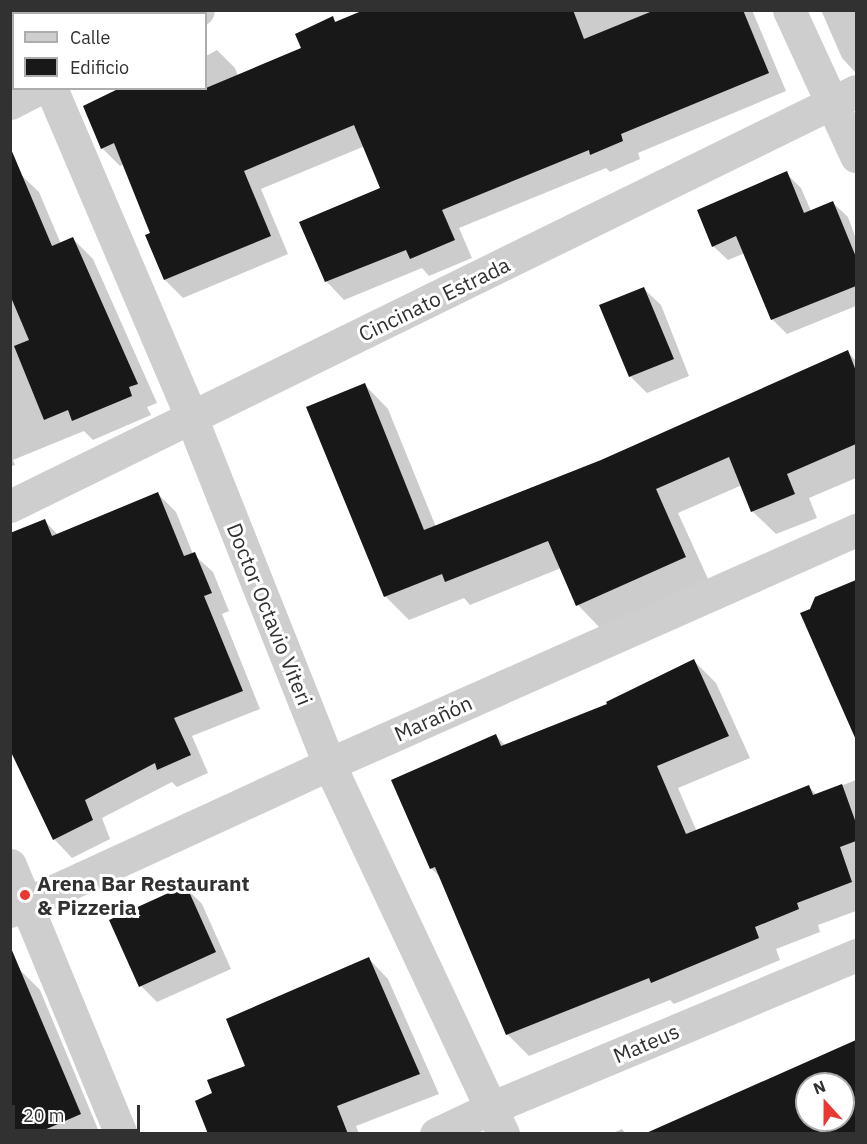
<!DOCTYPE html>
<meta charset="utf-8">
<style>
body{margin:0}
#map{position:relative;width:867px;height:1144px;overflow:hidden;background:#fff;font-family:"IBM Plex Sans",sans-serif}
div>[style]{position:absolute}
.shadow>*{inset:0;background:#0003}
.building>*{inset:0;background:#181818}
.street>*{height:33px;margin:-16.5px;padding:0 16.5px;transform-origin:16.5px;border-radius:16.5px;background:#cecece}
.dots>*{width:16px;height:16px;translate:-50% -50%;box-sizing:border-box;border:3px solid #fff;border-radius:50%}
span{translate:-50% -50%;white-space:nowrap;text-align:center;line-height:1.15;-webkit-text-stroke:6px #fff;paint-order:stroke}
.street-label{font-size:21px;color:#313131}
.poi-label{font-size:21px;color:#313131;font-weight:700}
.left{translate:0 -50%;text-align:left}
.frame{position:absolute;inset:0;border:12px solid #313131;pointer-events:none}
.legend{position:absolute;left:12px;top:12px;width:195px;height:78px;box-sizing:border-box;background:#fff;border:2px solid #adadad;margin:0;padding:8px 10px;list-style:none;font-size:18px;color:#313131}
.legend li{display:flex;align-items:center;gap:12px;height:30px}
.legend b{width:30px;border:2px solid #adadad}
.north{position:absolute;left:795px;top:1072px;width:60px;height:60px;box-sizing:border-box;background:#fff;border:2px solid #adadad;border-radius:50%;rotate:339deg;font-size:16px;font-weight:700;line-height:24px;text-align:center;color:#313131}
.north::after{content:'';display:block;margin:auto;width:21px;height:27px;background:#e93932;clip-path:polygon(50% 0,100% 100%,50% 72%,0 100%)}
.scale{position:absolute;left:12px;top:1105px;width:128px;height:27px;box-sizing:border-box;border:3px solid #313131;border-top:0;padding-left:8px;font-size:18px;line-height:21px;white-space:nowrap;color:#313131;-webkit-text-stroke:4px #fff;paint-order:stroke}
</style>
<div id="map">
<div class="shadow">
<div style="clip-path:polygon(131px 10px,125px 14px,59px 14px,57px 10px)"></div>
<div style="clip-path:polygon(515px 10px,752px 10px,786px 91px,638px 153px,640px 159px,610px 172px,606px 168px,459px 228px,472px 258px,429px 276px,422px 268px,344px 300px,326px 281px,382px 188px,365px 146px,261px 189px,288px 254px,183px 298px,165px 280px,147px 236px,152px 233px,124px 164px,120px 166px,102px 148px,206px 88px,206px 56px,217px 50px,235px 68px,238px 76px,303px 48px,333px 18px,337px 23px)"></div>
<div style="clip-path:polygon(821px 10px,856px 10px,856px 73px,842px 58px)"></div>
<div style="clip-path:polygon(19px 173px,39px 192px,61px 244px,73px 239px,93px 259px,157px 403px,147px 407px,151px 415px,93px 440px,84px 431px,13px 460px,15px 465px,10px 467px,10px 176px)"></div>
<div style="clip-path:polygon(786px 173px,801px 188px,811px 211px,833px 203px,848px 217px,856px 239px,856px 306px,787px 334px,772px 319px,745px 253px,728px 260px,713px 246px)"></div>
<div style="clip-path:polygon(644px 289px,661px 305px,689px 376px,647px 393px,630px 376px)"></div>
<div style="clip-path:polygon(848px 352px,856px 361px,856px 478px,809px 498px,817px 518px,776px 534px,752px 511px,742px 485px,678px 513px,709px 581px,601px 629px,578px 605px,561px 568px,470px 605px,464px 598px,409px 620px,385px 596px,365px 385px,388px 409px,436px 527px,602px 461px)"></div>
<div style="clip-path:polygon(158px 494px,176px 512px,193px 554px,213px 572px,229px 611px,222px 614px,260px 709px,192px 736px,208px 773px,177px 787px,172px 782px,102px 818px,110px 839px,72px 858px,54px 839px,45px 521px,58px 535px)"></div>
<div style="clip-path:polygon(852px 583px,856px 585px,856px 724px,846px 714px)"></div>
<div style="clip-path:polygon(694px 661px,716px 683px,750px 758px,678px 788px,697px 832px,809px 787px,817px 795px,856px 780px,856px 911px,818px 925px,820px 932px,776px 949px,780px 960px,674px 1004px,670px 1000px,529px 1056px,507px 1034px,442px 879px,431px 868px,496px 736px,506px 746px,609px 705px)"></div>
<div style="clip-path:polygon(185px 887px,202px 904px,231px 969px,157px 1002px,141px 986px)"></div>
<div style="clip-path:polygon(369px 959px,388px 979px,439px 1094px,356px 1126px,359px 1134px,210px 1134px,214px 1094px)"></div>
<div style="clip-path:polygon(19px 969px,40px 990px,100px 1134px,10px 1134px,10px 972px)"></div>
<div style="clip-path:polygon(evenodd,856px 1042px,856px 1134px,648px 1134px,856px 1042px,807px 1084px,843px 1084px,843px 1120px,807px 1120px,807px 1084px)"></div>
<div style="clip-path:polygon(622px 1129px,626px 1134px,611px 1134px)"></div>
</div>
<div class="building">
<div style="clip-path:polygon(364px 10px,573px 10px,584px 39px,655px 10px,743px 10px,769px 73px,621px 134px,623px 141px,590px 155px,589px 150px,442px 210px,455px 240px,410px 259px,406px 250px,325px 282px,299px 222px,380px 188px,354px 125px,244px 171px,271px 236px,164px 280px,145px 235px,150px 233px,114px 143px,101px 149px,83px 106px,120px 88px,206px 88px,301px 48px,295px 34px,333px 16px,335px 22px)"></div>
<div style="clip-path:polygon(11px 149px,52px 246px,73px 237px,138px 384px,129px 387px,132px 396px,72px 421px,68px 410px,44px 420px,14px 346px,29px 340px,10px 295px)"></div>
<div style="clip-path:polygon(787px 171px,804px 213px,833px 201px,856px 257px,856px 286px,771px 320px,736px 236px,712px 247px,697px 210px)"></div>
<div style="clip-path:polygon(644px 287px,674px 359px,629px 377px,599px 305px)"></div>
<div style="clip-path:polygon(848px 350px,856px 371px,856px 444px,787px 474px,795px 494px,751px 512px,729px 457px,656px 489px,686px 557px,576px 606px,548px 541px,445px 582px,442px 574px,384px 597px,306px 407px,365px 383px,424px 530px,601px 460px)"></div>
<div style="clip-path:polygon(158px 492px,184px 556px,195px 552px,212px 593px,204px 596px,243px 691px,174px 718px,191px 755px,157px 770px,155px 763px,85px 800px,93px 820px,53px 840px,10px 750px,10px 533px,45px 519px,52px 536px)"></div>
<div style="clip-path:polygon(856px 580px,856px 740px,800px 613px,810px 609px,815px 597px)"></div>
<div style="clip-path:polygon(694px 659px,729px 736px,657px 766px,686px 834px,809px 785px,813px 795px,842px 784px,856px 823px,856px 841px,840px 847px,852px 882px,797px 903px,799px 909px,755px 927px,759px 938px,651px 983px,649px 978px,506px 1035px,435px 867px,430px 869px,391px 780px,496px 734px,501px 746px,607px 704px,606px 702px)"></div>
<div style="clip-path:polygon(186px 885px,216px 952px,139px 987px,109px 920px)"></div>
<div style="clip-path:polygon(11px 948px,81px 1114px,35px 1134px,10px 1134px)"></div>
<div style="clip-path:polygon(369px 957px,420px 1074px,337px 1106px,348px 1134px,208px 1134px,195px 1101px,212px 1093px,207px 1080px,245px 1066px,226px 1019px)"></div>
<div style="clip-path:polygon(evenodd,856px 1040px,856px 1134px,644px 1134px,856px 1040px,807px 1084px,843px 1084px,843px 1120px,807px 1120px,807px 1084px)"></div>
</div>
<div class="street">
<div style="left:17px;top:10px;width:4px;rotate:63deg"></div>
<div style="left:789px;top:10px;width:161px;rotate:65.3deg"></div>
<div style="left:192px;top:14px;width:7px;rotate:-34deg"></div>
<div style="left:51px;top:88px;width:358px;rotate:66.9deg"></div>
<div style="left:191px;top:417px;width:373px;rotate:68.3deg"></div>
<div style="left:329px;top:764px;width:409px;rotate:64.8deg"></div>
<div style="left:10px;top:103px;width:34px;rotate:-27deg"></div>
<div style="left:10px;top:506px;width:942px;rotate:-26.13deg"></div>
<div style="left:10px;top:865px;width:291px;rotate:67.6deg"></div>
<div style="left:10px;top:911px;width:351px;rotate:-24.7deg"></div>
<div style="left:329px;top:764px;width:577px;rotate:-23.94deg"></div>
<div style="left:436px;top:1134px;width:63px;rotate:-25.3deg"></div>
<div style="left:493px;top:1107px;width:394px;rotate:-22.7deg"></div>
</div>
<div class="dots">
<div style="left:25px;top:895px;background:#e93932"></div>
</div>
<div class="street-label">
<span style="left:434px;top:299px;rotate:-26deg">Cincinato Estrada</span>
<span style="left:270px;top:614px;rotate:68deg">Doctor Octavio Viteri</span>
<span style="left:433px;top:718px;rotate:-24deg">Marañón</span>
<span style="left:646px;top:1043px;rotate:-23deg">Mateus</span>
</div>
<div class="poi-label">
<span class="left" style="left:37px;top:895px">Arena Bar Restaurant<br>&amp; Pizzeria</span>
</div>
<div class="frame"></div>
<ul class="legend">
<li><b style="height:8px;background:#cecece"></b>Calle</li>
<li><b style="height:16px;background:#181818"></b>Edificio</li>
</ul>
<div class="north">N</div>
<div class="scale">20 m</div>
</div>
